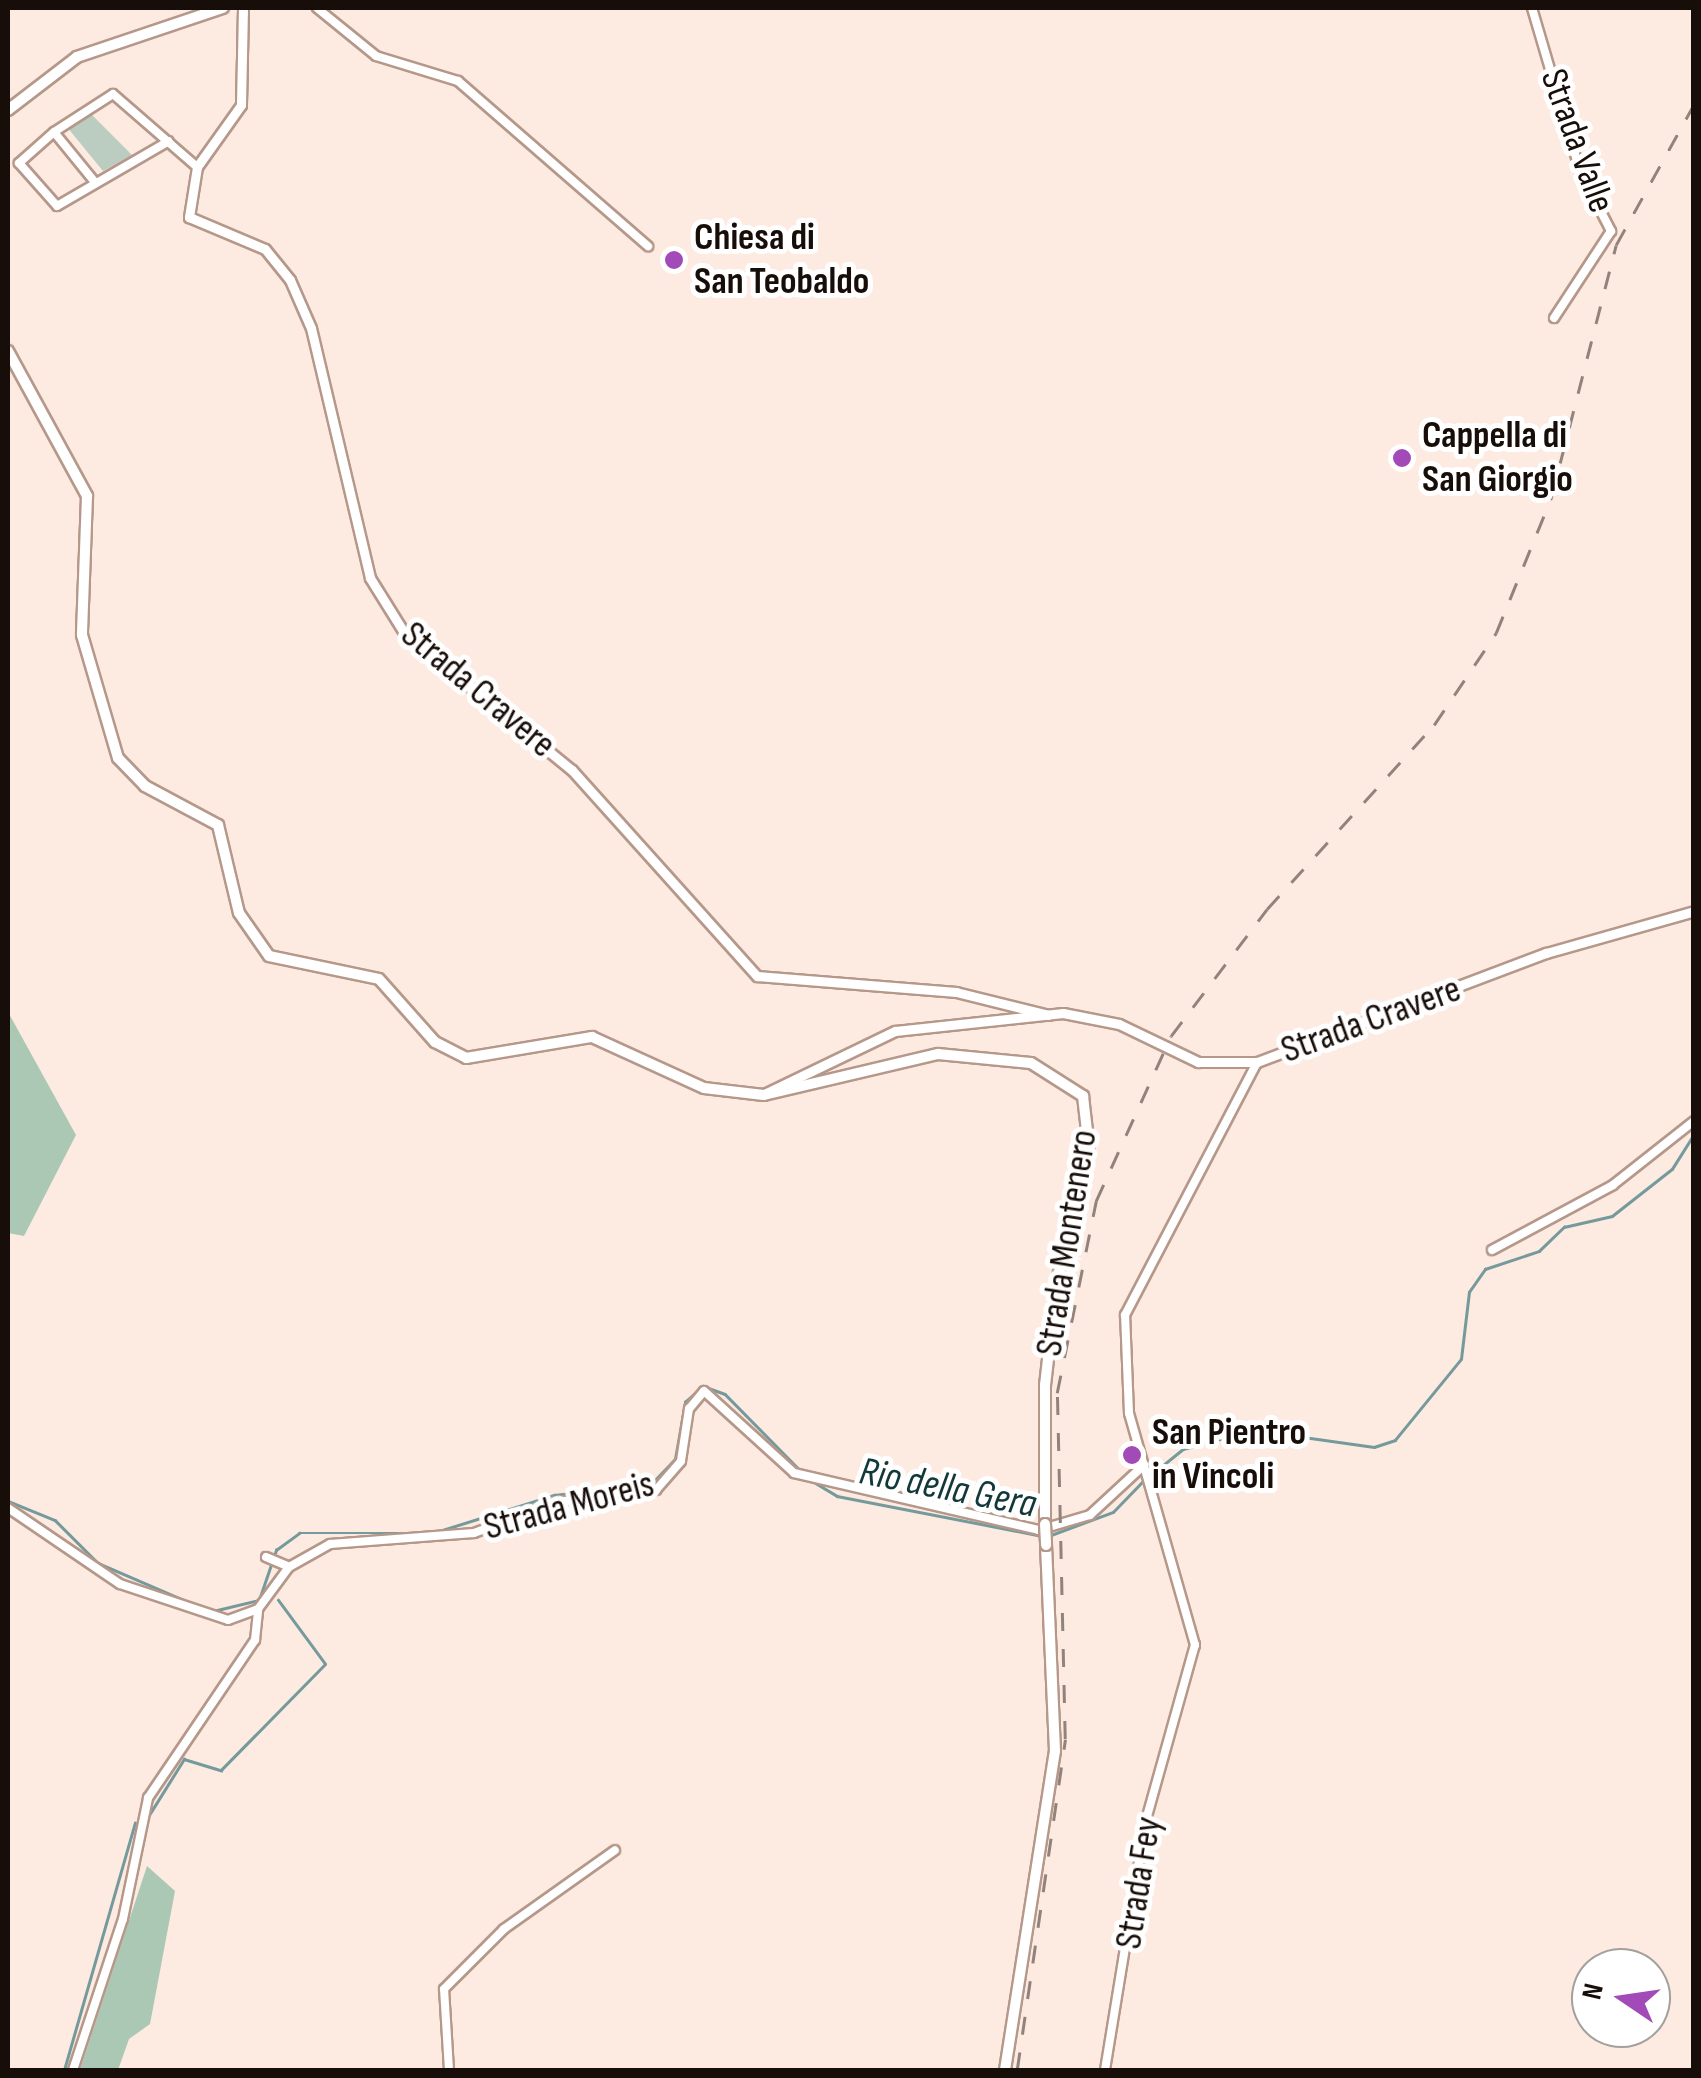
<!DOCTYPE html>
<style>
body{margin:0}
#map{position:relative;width:1701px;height:2078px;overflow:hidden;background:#fdeae1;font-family:"Sofia Sans Condensed",sans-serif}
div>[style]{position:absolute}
.green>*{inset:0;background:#bbccc1}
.forest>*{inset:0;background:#abc8b5}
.stream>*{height:2.5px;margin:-1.25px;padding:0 1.25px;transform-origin:1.25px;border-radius:1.25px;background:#759a9c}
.roads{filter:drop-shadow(2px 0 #b5988a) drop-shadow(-2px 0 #b5988a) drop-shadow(0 2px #b5988a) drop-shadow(0 -2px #b5988a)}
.minor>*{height:8px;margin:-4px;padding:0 4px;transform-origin:4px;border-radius:4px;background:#fff}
.tertiary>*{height:9px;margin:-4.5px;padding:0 4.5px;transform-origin:4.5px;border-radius:4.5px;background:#fff}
.secondary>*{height:10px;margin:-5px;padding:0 5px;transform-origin:5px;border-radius:5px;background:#fff}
.rail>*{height:2.5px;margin-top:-1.25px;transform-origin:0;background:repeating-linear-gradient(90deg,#91837b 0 18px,transparent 0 36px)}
.bridges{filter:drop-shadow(2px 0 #b5988a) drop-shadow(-2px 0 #b5988a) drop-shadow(0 2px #b5988a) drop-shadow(0 -2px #b5988a)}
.secondary-bridge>*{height:10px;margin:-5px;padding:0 5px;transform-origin:5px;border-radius:5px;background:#fff}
.dots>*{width:28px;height:28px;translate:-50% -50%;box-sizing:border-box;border:5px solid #fff;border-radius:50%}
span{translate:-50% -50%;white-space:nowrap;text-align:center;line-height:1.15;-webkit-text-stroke:10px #fff;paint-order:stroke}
.street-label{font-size:38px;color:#180e09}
.poi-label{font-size:38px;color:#180e09;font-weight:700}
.left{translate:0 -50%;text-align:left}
.water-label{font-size:40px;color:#13383a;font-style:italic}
.frame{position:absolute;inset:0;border:10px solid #180e09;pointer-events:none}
.north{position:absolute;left:1571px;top:1948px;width:100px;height:100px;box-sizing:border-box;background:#fff;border:2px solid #a39f9d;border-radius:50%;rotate:283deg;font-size:28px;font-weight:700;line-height:40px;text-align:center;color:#180e09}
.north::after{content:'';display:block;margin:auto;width:35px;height:45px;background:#a24ab7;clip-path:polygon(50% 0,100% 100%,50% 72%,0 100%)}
</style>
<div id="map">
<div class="green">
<div style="clip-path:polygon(89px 112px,132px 155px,103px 171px,67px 127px)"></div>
</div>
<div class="forest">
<div style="clip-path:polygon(8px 1012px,76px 1135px,24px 1236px,8px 1233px)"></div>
<div style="clip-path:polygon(147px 1866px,175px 1891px,150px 2024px,129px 2039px,118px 2070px,80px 2070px)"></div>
</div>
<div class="stream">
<div style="left:1151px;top:1475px;width:41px;rotate:-39.1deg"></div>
<div style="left:1183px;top:1449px;width:73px;rotate:-15.2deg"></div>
<div style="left:1253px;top:1430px;width:122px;rotate:8deg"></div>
<div style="left:1374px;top:1447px;width:22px;rotate:-18deg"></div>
<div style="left:1395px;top:1440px;width:104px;rotate:-50.8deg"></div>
<div style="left:1461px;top:1359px;width:67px;rotate:-83.2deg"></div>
<div style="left:1469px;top:1292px;width:28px;rotate:-55deg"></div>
<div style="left:1485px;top:1269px;width:57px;rotate:-18.4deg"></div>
<div style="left:1539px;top:1251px;width:35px;rotate:-44deg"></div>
<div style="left:1564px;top:1227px;width:49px;rotate:-12.9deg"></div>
<div style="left:1612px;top:1216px;width:76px;rotate:-38.1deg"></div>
<div style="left:1672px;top:1169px;width:41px;rotate:-57.8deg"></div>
<div style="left:814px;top:1482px;width:27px;rotate:31deg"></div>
<div style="left:837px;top:1496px;width:210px;rotate:11deg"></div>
<div style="left:8px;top:1501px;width:51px;rotate:22deg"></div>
<div style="left:55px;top:1520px;width:61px;rotate:45deg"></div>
<div style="left:98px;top:1563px;width:116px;rotate:23.3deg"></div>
<div style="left:436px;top:1532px;width:124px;rotate:-17.4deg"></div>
<div style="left:554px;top:1495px;width:98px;rotate:-6.5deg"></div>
<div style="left:651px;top:1484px;width:35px;rotate:-46deg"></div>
<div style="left:675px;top:1459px;width:58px;rotate:-80deg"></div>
<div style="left:685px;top:1402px;width:24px;rotate:-42deg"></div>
<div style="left:703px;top:1386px;width:23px;rotate:20deg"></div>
<div style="left:725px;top:1394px;width:107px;rotate:45.4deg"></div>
<div style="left:1051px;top:1535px;width:66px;rotate:-20.4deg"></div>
<div style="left:1113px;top:1512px;width:45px;rotate:-45.9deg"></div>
<div style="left:213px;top:1611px;width:47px;rotate:-13.4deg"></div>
<div style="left:259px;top:1600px;width:53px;rotate:-71.2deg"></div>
<div style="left:276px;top:1550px;width:29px;rotate:-36deg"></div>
<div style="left:299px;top:1533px;width:129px"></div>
<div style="left:149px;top:1815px;width:66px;rotate:-58deg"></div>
<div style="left:184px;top:1759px;width:39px;rotate:17deg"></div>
<div style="left:221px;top:1770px;width:148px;rotate:-45.5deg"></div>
<div style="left:325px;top:1664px;width:79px;rotate:-126.3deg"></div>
<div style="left:64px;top:2070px;width:257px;rotate:-74deg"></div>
</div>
<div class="roads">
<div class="minor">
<div style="left:317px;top:8px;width:76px;rotate:39.1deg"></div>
<div style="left:376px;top:56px;width:86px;rotate:17deg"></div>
<div style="left:458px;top:81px;width:252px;rotate:41deg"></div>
<div style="left:1532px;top:8px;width:170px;rotate:73.6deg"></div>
<div style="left:1580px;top:171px;width:68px;rotate:62.7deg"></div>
<div style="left:1611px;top:231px;width:104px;rotate:123.2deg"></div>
<div style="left:54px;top:132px;width:47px;rotate:138.5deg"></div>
<div style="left:19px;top:163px;width:57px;rotate:48.5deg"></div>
<div style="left:57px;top:206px;width:129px;rotate:-30.1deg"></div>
<div style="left:94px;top:181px;width:63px;rotate:-129.2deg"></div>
<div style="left:54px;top:132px;width:70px;rotate:-32.8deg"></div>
<div style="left:113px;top:94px;width:111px;rotate:41deg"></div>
<div style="left:1492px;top:1250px;width:137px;rotate:-28.2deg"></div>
<div style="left:1613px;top:1185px;width:103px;rotate:-38.3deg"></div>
<div style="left:8px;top:1508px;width:135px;rotate:34.2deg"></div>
<div style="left:120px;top:1584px;width:114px;rotate:18.4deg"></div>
<div style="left:228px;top:1620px;width:32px;rotate:-20deg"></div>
<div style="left:258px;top:1609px;width:52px;rotate:-53.6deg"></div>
<div style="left:289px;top:1567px;width:47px;rotate:-29.3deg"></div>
<div style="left:330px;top:1544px;width:144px;rotate:-4.4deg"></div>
<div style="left:474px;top:1533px;width:89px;rotate:-20.5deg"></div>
<div style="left:557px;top:1502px;width:100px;rotate:-6.9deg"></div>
<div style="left:656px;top:1490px;width:38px;rotate:-49deg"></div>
<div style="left:681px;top:1461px;width:53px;rotate:-81.3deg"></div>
<div style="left:689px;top:1409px;width:23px;rotate:-50deg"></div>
<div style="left:704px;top:1391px;width:122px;rotate:42.3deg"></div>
<div style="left:794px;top:1473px;width:252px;rotate:13.1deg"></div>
<div style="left:1039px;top:1530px;width:53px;rotate:-16.4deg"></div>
<div style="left:1090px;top:1515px;width:74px;rotate:-42.8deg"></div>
<div style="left:266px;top:1557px;width:25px;rotate:23deg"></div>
<div style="left:73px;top:2070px;width:159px;rotate:-71.7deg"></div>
<div style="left:123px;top:1919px;width:124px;rotate:-78.3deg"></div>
<div style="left:148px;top:1798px;width:191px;rotate:-55.9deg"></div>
<div style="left:255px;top:1640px;width:31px;rotate:-84deg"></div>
<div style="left:449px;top:2070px;width:81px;rotate:-93.5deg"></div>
<div style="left:444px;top:1989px;width:85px;rotate:-45deg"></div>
<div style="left:504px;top:1929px;width:136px;rotate:-35.4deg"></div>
<div style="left:1105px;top:2070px;width:253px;rotate:-80.7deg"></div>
<div style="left:1146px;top:1820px;width:182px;rotate:-74.4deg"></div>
<div style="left:1195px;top:1645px;width:241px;rotate:-105.9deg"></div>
<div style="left:1129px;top:1413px;width:98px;rotate:-92.3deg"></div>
<div style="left:1125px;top:1315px;width:285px;rotate:-62.4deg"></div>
</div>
<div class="tertiary">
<div style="left:243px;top:8px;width:97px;rotate:91.2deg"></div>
<div style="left:241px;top:105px;width:76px;rotate:125.4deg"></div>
<div style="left:197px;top:167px;width:51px;rotate:99.1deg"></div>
<div style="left:189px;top:217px;width:82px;rotate:22.8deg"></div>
<div style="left:265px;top:249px;width:40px;rotate:51deg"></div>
<div style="left:290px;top:280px;width:52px;rotate:66.4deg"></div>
<div style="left:311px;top:328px;width:257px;rotate:76.7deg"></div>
<div style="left:370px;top:578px;width:66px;rotate:58deg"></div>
<div style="left:405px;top:634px;width:215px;rotate:39.2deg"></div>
<div style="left:572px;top:770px;width:277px;rotate:48.1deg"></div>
<div style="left:757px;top:976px;width:200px;rotate:4.6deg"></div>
<div style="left:956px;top:992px;width:95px;rotate:14deg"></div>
<div style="left:764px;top:1094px;width:145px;rotate:-25.7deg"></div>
<div style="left:895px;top:1031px;width:169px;rotate:-6.1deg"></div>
<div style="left:1063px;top:1013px;width:57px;rotate:11.1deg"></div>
<div style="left:1119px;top:1024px;width:88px;rotate:25.7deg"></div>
<div style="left:1198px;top:1062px;width:59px"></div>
<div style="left:1257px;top:1062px;width:309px;rotate:-20.7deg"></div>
<div style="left:1546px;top:953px;width:154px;rotate:-15.8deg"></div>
</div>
<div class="secondary">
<div style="left:8px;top:110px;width:87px;rotate:-37.5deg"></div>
<div style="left:77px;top:57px;width:154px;rotate:-18.6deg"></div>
<div style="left:8px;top:351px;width:165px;rotate:61.4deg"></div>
<div style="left:87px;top:496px;width:139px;rotate:92.1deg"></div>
<div style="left:82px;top:635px;width:128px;rotate:73.7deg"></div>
<div style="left:118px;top:758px;width:39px;rotate:46deg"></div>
<div style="left:145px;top:786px;width:83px;rotate:28.1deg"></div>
<div style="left:218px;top:825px;width:90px;rotate:76.6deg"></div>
<div style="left:239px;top:913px;width:52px;rotate:55.1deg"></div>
<div style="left:269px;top:956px;width:112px;rotate:11.8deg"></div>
<div style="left:379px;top:979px;width:84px;rotate:48.4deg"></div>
<div style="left:435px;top:1042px;width:35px;rotate:27deg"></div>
<div style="left:466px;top:1058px;width:128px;rotate:-9.5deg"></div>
<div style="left:592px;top:1037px;width:123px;rotate:24.5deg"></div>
<div style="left:704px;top:1088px;width:60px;rotate:6.7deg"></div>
<div style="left:764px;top:1095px;width:179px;rotate:-13.3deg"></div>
<div style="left:938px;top:1054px;width:93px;rotate:5.5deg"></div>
<div style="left:1031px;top:1063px;width:62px;rotate:32.4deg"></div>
<div style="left:1083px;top:1096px;width:53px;rotate:83.5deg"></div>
<div style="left:1089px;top:1149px;width:135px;rotate:103.7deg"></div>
<div style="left:1057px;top:1280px;width:106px;rotate:96.5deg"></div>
<div style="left:1045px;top:1385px;width:139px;rotate:90deg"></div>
<div style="left:1005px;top:2070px;width:323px;rotate:-81.1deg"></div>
<div style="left:1055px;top:1751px;width:206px;rotate:-92.5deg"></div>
</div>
</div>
<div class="rail">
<div style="left:1017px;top:2070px;width:334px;rotate:-81.7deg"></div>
<div style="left:1065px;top:1739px;width:346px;rotate:-91.3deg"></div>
<div style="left:1057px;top:1393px;width:196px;rotate:-78.5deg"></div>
<div style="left:1096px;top:1201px;width:181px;rotate:-65.6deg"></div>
<div style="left:1171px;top:1036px;width:159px;rotate:-52.9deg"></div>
<div style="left:1267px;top:909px;width:248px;rotate:-47.8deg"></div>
<div style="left:1434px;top:725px;width:111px;rotate:-56deg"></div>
<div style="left:1496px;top:633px;width:146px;rotate:-67.8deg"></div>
<div style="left:1551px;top:498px;width:261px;rotate:-75.6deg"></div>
<div style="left:1616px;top:245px;width:161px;rotate:-61deg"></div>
</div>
<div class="bridges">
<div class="secondary-bridge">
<div style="left:1045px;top:1524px;width:21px;rotate:87deg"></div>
</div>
</div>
<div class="dots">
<div style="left:674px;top:260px;background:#a24ab7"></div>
<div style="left:1402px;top:458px;background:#a24ab7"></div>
<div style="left:1132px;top:1455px;background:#a24ab7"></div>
</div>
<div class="street-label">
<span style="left:1577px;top:141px;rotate:70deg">Strada Valle</span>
<span style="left:478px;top:690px;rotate:40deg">Strada Cravere</span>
<span style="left:1371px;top:1020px;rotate:-20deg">Strada Cravere</span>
<span style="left:1067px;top:1243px;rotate:-81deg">Strada Montenero</span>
<span style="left:569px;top:1506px;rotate:-15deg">Strada Moreis</span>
<span style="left:1139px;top:1883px;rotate:-81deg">Strada Fey</span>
</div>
<div class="poi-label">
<span class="left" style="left:694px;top:260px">Chiesa di<br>San Teobaldo</span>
<span class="left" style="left:1422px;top:458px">Cappella di<br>San Giorgio</span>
<span class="left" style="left:1152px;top:1455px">San Pientro<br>in Vincoli</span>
</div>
<div class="water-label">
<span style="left:948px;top:1488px;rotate:11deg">Rio della Gera</span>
</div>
<div class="frame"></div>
<div class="north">N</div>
</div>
